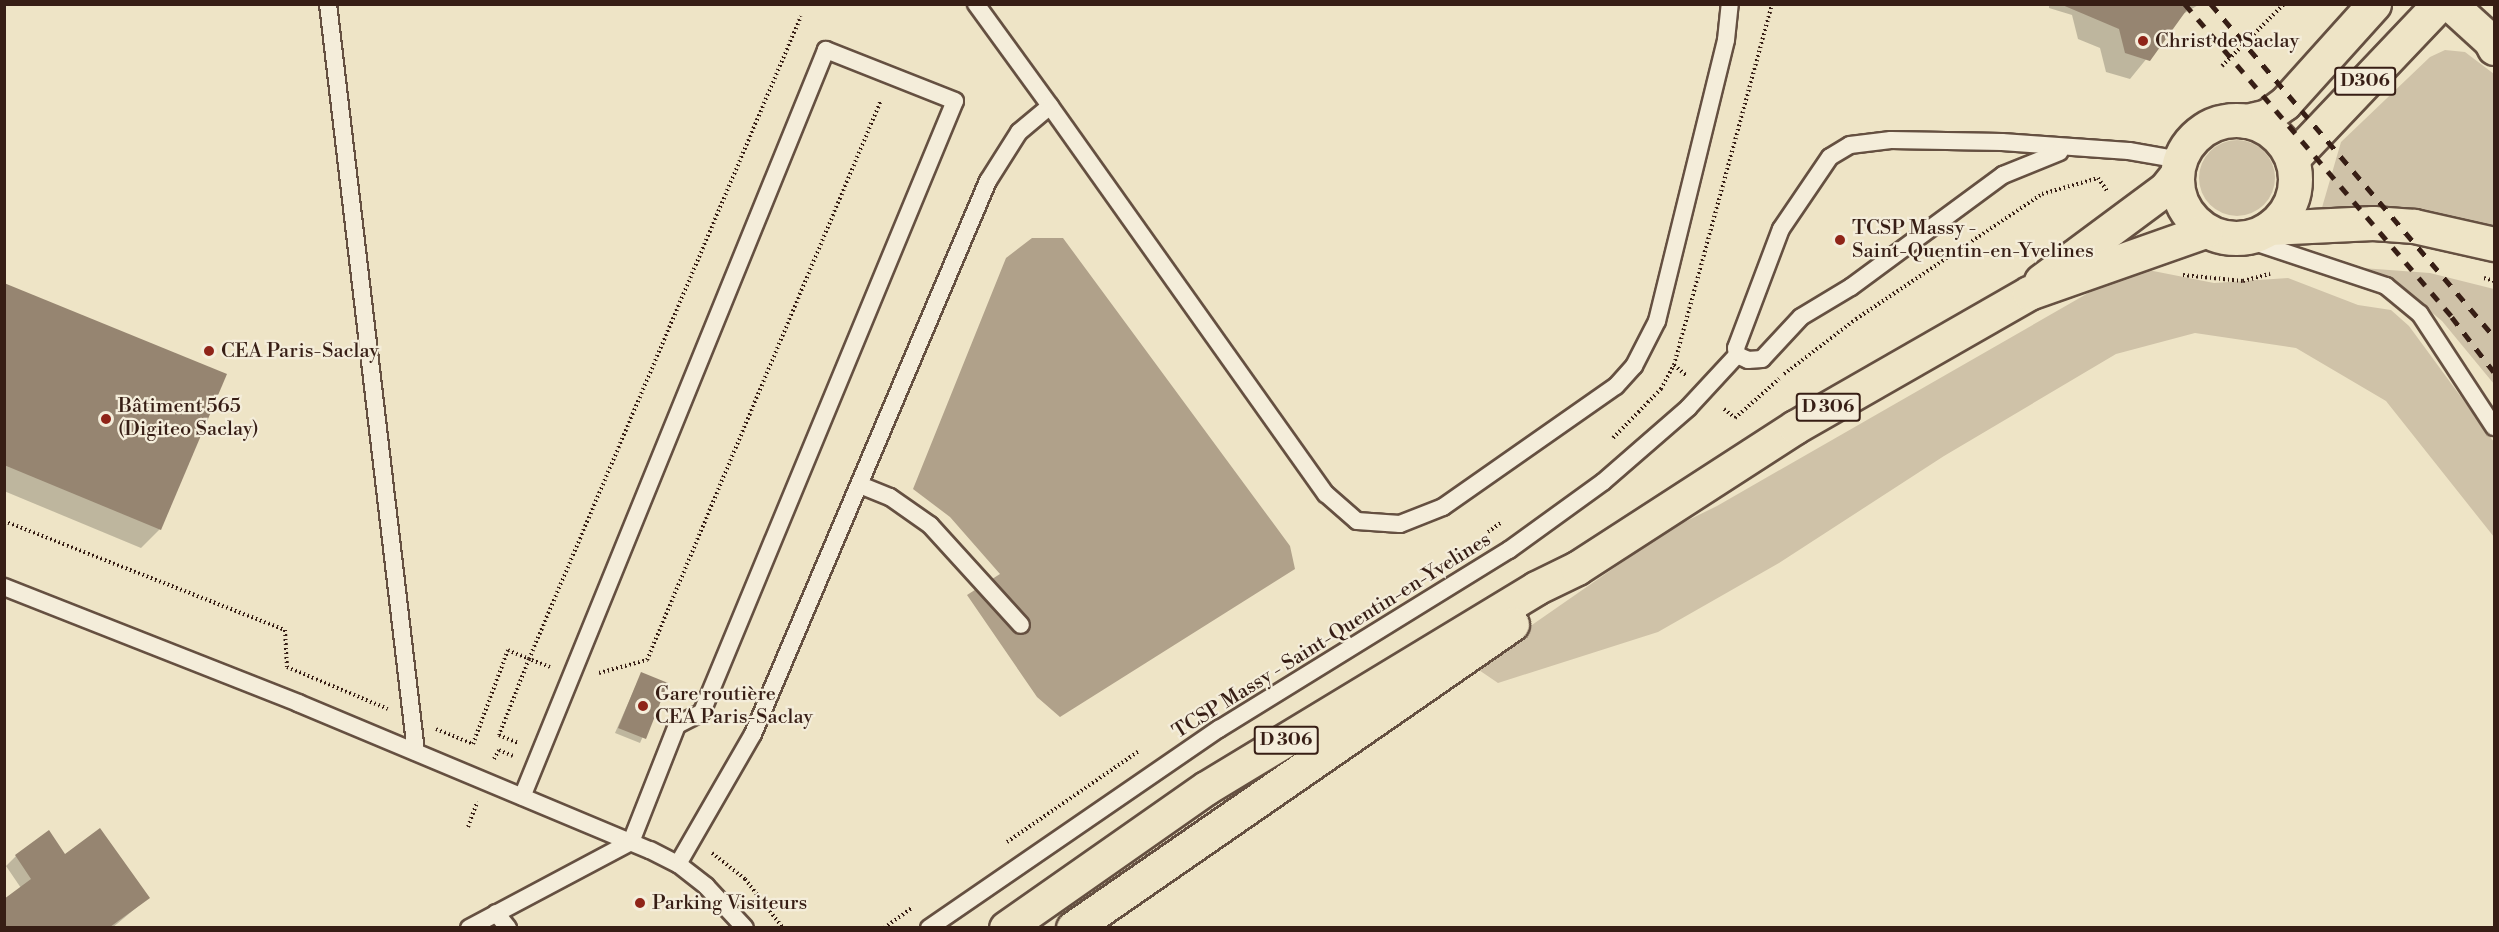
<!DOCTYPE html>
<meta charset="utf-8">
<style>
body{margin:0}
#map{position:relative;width:2499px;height:932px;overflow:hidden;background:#eee4c6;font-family:"Libre Bodoni",serif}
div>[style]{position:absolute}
.green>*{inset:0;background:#cfc2a8}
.round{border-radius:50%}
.water>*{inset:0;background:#b0a18a}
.shadow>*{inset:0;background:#0003}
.building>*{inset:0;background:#968571}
.path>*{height:4px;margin-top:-2px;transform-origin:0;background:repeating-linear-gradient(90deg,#371e15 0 1.5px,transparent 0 4.5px)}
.roads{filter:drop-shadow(2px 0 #655041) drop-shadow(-2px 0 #655041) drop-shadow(0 2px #655041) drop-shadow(0 -2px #655041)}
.lane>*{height:16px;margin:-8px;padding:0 8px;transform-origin:8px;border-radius:8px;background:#f4edda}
.primary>*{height:33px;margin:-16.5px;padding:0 16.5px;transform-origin:16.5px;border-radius:16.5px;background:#eee4c6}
.primary>.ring{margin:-16.5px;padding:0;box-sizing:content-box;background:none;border:33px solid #eee4c6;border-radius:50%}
.highway>*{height:33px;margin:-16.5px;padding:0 16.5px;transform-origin:16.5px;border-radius:16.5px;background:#eee4c6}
.rail>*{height:4.5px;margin-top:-2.25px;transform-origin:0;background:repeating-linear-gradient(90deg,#371e15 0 10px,transparent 0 20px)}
.dots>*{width:16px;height:16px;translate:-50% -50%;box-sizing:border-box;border:3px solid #f4edda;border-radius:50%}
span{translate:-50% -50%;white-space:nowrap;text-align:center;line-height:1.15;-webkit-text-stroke:4.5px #f4edda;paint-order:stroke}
.shield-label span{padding:2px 4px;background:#f4edda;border:2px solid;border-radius:4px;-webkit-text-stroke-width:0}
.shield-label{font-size:18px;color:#371e15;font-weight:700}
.poi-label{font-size:20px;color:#371e15}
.left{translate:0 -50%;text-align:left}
.street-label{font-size:20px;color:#371e15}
.frame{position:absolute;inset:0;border:6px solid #371e15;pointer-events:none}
</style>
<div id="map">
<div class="green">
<div style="clip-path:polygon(2445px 50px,2465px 52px,2494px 74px,2494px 230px,2447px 216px,2374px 206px,2321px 211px,2341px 142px,2430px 57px)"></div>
<div class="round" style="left:2199px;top:140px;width:76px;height:76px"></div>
<div style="clip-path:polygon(2362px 268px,2430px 273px,2494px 289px,2494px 384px,2442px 321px,2413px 297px)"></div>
<div style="clip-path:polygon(2148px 270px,2214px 283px,2288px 278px,2358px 305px,2391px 310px,2409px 326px,2494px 442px,2494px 537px,2386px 401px,2296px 348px,2195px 333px,2116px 354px,1944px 456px,1779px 563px,1658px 632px,1498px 683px,1473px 666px,1670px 529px,1717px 506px,2090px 292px)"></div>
</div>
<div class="water">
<div style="clip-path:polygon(1032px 238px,1063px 238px,1290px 546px,1295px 569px,1060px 717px,1037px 697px,967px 595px,1000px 574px,950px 517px,913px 489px,1006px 258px)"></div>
</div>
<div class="shadow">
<div style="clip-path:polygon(2049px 4px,2200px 4px,2183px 14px,2130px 79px,2106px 72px,2100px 48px,2078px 39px,2072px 15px,2049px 8px)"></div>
<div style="clip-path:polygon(4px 285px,160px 529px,141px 548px,4px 491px)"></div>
<div style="clip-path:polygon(641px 674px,666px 684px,640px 743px,615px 733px)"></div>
<div style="clip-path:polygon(16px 856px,65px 856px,148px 898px,112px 928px,4px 928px,4px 900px,21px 888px,6px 866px)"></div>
</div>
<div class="building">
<div style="clip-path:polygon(2060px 4px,2191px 4px,2150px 61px,2125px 53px,2119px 29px)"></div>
<div style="clip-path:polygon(4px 283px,227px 374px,161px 530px,4px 465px)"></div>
<div style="clip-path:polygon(641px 672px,668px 683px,646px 739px,618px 728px)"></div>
<div style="clip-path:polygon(100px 828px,150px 898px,110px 927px,4px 927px,4px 899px,31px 879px,15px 855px,49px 830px,65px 854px)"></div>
</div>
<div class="path">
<div style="left:2222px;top:66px;width:88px;rotate:-45deg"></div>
<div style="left:2183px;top:275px;width:60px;rotate:5.7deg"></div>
<div style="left:2243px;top:281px;width:28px;rotate:-15deg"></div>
<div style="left:2484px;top:278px;width:10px;rotate:17deg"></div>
<div style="left:1674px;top:365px;width:17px;rotate:40deg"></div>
<div style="left:1784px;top:374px;width:91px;rotate:-37.4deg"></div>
<div style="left:1856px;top:319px;width:224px;rotate:-33.9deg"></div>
<div style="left:2042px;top:194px;width:58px;rotate:-15.9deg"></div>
<div style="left:2098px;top:178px;width:16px;rotate:55deg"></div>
<div style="left:1724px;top:409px;width:14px;rotate:39deg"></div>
<div style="left:1735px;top:418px;width:59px;rotate:-41.6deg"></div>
<div style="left:1613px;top:438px;width:69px;rotate:-45.6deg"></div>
<div style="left:1661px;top:389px;width:27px;rotate:-62deg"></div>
<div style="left:1674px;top:365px;width:374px;rotate:-74.8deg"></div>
<div style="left:4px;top:521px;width:301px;rotate:21.2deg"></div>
<div style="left:285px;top:630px;width:37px;rotate:87deg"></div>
<div style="left:287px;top:667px;width:109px;rotate:22.6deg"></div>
<div style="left:1488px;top:532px;width:17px;rotate:-36deg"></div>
<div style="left:550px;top:667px;width:22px;rotate:-159deg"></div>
<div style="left:529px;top:659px;width:698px;rotate:-67.07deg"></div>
<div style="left:599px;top:673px;width:50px;rotate:-15.2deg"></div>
<div style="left:647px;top:660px;width:607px;rotate:-67.32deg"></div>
<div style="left:436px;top:729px;width:40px;rotate:22deg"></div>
<div style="left:473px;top:744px;width:100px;rotate:-69.6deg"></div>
<div style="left:508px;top:650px;width:23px;rotate:23deg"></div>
<div style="left:529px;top:659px;width:82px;rotate:111.5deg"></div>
<div style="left:499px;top:735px;width:21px;rotate:23deg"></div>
<div style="left:494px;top:759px;width:10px;rotate:-61deg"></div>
<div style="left:499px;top:750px;width:15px;rotate:23deg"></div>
<div style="left:468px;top:827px;width:27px;rotate:-70deg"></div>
<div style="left:1007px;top:842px;width:160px;rotate:-34.6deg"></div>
<div style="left:712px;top:853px;width:42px;rotate:38.2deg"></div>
<div style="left:745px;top:879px;width:62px;rotate:52.2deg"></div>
<div style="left:884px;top:928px;width:34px;rotate:-36deg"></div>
</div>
<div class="roads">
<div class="lane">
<div style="left:328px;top:4px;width:753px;rotate:83.29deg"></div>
<div style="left:976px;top:4px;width:126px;rotate:54deg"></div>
<div style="left:2242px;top:238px;width:152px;rotate:18.4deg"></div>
<div style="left:2386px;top:286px;width:44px;rotate:39.5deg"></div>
<div style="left:2420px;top:314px;width:135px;rotate:56.8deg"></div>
<div style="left:1737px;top:355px;width:7px;rotate:-98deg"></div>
<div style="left:1736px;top:348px;width:127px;rotate:-69.3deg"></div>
<div style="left:1781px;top:229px;width:87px;rotate:-55.8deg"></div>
<div style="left:1830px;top:157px;width:23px;rotate:-31deg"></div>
<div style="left:1850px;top:145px;width:41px;rotate:-7deg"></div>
<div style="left:1891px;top:140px;width:111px;rotate:1deg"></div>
<div style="left:2002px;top:142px;width:127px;rotate:4.1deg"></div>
<div style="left:2129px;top:151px;width:53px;rotate:9.8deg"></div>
<div style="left:1737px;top:355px;width:12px;rotate:24deg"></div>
<div style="left:1748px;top:360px;width:14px;rotate:-4deg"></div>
<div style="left:1762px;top:359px;width:57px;rotate:-47.1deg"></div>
<div style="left:1801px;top:317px;width:58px;rotate:-31deg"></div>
<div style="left:1851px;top:287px;width:189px;rotate:-36.4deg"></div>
<div style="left:2003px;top:175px;width:61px;rotate:-22deg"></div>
<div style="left:860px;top:485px;width:32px;rotate:22deg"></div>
<div style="left:890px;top:497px;width:49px;rotate:35deg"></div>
<div style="left:930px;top:525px;width:135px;rotate:47.7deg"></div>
<div style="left:4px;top:587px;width:316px;rotate:21.5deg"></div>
<div style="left:298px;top:703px;width:381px;rotate:22.7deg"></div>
<div style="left:650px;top:850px;width:31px;rotate:27deg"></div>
<div style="left:678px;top:864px;width:36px;rotate:38deg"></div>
<div style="left:706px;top:886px;width:57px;rotate:47.1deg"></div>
<div style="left:678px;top:864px;width:150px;rotate:-60deg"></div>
<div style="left:753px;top:734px;width:601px;rotate:-66.98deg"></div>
<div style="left:988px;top:181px;width:58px;rotate:-57.7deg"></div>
<div style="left:1019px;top:132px;width:40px;rotate:-40deg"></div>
<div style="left:1050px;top:106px;width:476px;rotate:54.6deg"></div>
<div style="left:1326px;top:494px;width:41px;rotate:41.1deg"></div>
<div style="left:1357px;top:521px;width:43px;rotate:4deg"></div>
<div style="left:1400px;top:524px;width:46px;rotate:-21.6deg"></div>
<div style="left:1443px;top:507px;width:211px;rotate:-35deg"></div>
<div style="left:1616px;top:386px;width:27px;rotate:-48deg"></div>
<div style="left:1634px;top:366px;width:51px;rotate:-62.9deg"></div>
<div style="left:1657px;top:321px;width:289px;rotate:-76.2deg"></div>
<div style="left:1726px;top:40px;width:36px;rotate:-84deg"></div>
<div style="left:496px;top:913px;width:19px;rotate:51deg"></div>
<div style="left:469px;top:928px;width:183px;rotate:-28deg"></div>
<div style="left:631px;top:842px;width:126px;rotate:-68.5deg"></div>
<div style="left:677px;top:725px;width:28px;rotate:-27deg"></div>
<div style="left:702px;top:712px;width:661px;rotate:-67.51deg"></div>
<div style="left:955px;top:101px;width:139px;rotate:-158.4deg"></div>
<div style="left:826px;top:50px;width:806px;rotate:112.14deg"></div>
<div style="left:929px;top:928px;width:352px;rotate:-34.5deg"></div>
<div style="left:1219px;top:729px;width:341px;rotate:-31.7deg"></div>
<div style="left:1509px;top:550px;width:116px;rotate:-35.9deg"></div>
<div style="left:1603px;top:482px;width:113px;rotate:-41deg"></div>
<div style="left:1688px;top:408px;width:72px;rotate:-47.2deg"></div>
</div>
<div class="primary">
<div style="left:2450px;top:4px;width:59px;rotate:42.3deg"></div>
<div class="ring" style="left:2177px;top:120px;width:85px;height:85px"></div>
<div style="left:2246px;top:121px;width:22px;rotate:-13deg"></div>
<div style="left:2267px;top:116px;width:22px;rotate:-36deg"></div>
<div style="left:2285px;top:103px;width:133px;rotate:-48deg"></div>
<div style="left:2292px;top:159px;width:214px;rotate:-46.5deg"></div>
<div style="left:2041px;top:281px;width:156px;rotate:-36.6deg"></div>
<div style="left:2166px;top:188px;width:18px;rotate:-52deg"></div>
<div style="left:1006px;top:928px;width:244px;rotate:-35deg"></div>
<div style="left:1206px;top:788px;width:386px;rotate:-31.2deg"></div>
<div style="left:1536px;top:588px;width:46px;rotate:-26deg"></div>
<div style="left:1577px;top:568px;width:260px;rotate:-32.9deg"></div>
<div style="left:1795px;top:427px;width:270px;rotate:-29.8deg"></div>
<div style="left:2029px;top:293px;width:187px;rotate:-19.4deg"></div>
<div style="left:1073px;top:928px;width:534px;rotate:-34.7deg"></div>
</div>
<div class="highway">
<div style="left:2490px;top:40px;width:9px;rotate:63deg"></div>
<div style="left:2269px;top:228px;width:104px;rotate:-2.8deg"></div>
<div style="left:2373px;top:223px;width:41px;rotate:4.2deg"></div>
<div style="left:2414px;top:226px;width:82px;rotate:12.7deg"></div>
</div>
</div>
<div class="rail">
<div style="left:2185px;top:4px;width:411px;rotate:49.5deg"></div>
<div style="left:2452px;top:317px;width:69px;rotate:52.6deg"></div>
<div style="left:2211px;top:4px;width:437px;rotate:49.6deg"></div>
</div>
<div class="dots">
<div style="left:2143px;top:41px;background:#8f2418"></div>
<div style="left:1840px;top:240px;background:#8f2418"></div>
<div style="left:209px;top:351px;background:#8f2418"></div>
<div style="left:106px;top:419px;background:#8f2418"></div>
<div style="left:643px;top:706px;background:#8f2418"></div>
<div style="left:640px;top:903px;background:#8f2418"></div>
</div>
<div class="shield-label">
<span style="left:2365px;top:81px">D306</span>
<span style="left:1828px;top:407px">D 306</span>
<span style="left:1286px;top:740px">D 306</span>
</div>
<div class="poi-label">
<span class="left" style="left:2155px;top:41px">Christ de Saclay</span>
<span class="left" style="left:1852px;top:240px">TCSP Massy -<br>Saint-Quentin-en-Yvelines</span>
<span class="left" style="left:221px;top:351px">CEA Paris-Saclay</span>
<span class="left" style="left:118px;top:418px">Bâtiment 565<br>(Digiteo Saclay)</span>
<span class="left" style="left:655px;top:706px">Gare routière<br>CEA Paris-Saclay</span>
<span class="left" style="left:652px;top:903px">Parking Visiteurs</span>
</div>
<div class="street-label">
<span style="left:1332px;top:636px;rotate:-32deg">TCSP Massy - Saint-Quentin-en-Yvelines</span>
</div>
<div class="frame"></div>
</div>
